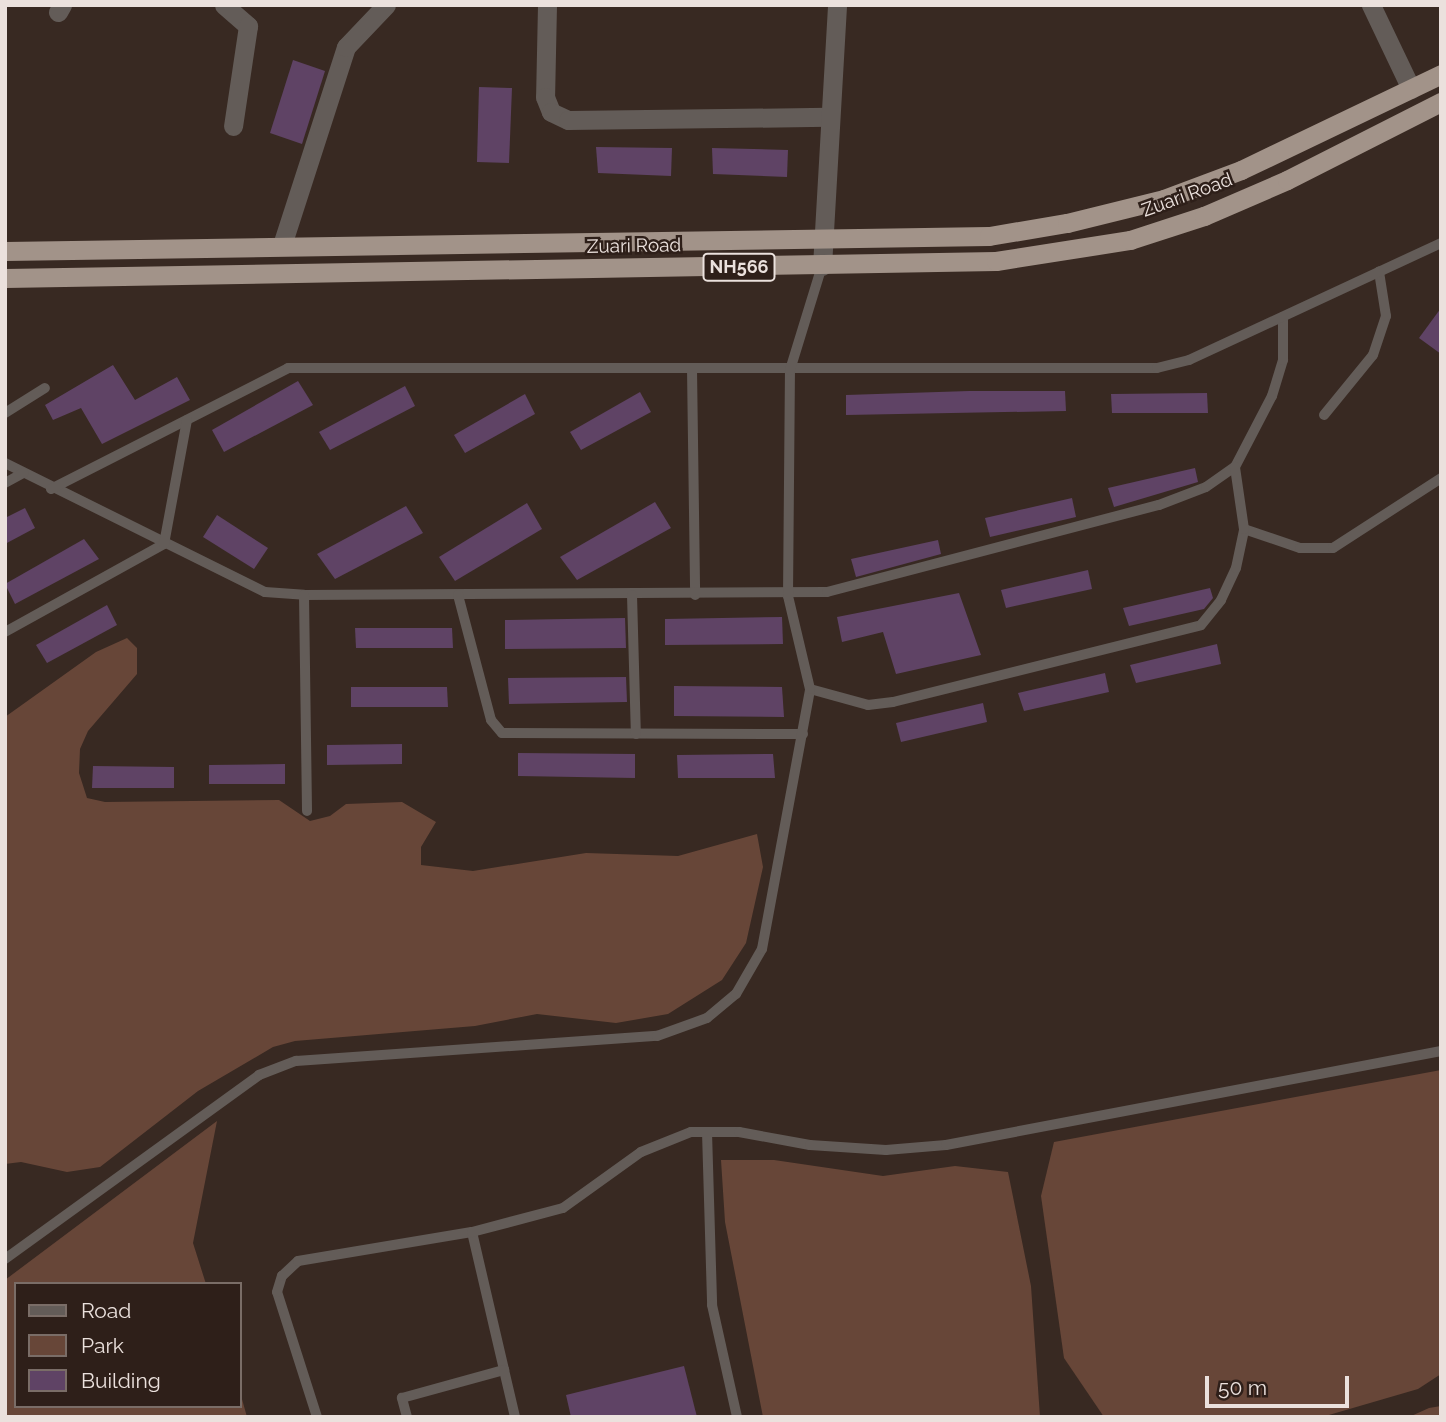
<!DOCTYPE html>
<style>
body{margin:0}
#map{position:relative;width:1446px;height:1422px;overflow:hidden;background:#382922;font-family:Raleway,sans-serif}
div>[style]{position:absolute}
.green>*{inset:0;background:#674638}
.building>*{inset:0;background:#5f4365}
.service>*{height:10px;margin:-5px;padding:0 5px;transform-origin:5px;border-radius:5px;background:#635c58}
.minor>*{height:19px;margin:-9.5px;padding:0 9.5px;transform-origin:9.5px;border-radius:9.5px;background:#635c58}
.trunk>*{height:19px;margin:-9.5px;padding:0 9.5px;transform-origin:9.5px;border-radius:9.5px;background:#a29389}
span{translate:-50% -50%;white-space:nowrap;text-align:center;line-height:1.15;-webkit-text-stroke:5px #2e1f19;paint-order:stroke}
.shield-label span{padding:2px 5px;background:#2e1f19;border:2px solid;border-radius:5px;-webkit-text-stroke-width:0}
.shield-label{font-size:18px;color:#ebe1dd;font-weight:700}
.street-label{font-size:19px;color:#ebe1dd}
.frame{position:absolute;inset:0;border:7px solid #ebe1dd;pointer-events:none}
.legend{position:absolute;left:14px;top:1282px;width:228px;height:126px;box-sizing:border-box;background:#2e1f19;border:2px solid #7a6d67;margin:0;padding:9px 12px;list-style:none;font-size:21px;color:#ebe1dd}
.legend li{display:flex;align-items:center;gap:14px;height:35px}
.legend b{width:35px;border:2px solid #7a6d67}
.scale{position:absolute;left:1205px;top:1376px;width:144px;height:32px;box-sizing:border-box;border:4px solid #ebe1dd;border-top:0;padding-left:9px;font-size:21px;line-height:24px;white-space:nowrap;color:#ebe1dd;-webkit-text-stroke:5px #2e1f19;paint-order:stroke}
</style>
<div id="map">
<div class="green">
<div style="clip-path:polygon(127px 638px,137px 648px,137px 674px,88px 731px,80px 749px,79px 773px,87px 798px,105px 802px,279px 800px,310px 821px,330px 816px,346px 804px,402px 802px,436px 822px,421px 847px,421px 865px,473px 871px,586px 853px,678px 856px,757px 834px,763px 867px,746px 943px,722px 980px,668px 1014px,616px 1023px,537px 1014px,475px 1026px,295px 1041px,273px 1047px,198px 1091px,100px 1167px,67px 1172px,21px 1162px,5px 1164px,5px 717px,96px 652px)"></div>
<div style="clip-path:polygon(1441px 1070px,1441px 1374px,1418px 1389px,1322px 1417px,1104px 1417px,1064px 1358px,1041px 1196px,1054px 1142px)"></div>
<div style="clip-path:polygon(217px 1121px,193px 1243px,206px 1284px,16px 1284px,16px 1406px,240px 1406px,240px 1392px,247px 1417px,5px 1417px,5px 1280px)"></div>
<div style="clip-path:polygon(721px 1160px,774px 1160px,883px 1176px,955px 1166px,1008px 1172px,1031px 1286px,1040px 1417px,763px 1417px,725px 1222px)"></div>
<div style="clip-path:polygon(1441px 1406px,1441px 1417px,1409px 1417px,1429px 1408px)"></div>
</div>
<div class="building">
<div style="clip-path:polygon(293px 60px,325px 71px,302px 144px,270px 133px)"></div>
<div style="clip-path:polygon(479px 87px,512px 88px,509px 163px,477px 162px)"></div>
<div style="clip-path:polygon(596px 147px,672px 148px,671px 176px,598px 173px)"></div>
<div style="clip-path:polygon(712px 148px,788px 150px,787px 177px,713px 174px)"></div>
<div style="clip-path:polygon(1441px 308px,1441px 354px,1419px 338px)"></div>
<div style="clip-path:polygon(113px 365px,135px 400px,177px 377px,190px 400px,102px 444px,81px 408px,53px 420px,45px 405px)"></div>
<div style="clip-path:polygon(298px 381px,313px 405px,224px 452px,212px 430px)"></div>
<div style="clip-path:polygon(405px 386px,415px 406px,330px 450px,319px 432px)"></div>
<div style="clip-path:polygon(969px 391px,1065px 391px,1066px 411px,846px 415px,846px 395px)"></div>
<div style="clip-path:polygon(640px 392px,651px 412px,581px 450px,570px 432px)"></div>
<div style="clip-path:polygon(1207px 393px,1208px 413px,1112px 413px,1111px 394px)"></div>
<div style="clip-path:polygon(525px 394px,535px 414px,465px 453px,454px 435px)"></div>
<div style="clip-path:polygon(1195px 468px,1198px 482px,1114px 507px,1108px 488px)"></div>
<div style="clip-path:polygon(1072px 498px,1076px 517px,990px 537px,985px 518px)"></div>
<div style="clip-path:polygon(655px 502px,671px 528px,577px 580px,560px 557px)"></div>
<div style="clip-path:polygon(527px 503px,542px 529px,455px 581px,439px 557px)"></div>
<div style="clip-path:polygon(406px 506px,423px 533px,335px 579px,317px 554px)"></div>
<div style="clip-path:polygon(25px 508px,35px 528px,5px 544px,5px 518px)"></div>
<div style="clip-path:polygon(217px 515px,268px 548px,254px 569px,203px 537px)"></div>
<div style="clip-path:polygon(84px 539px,99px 559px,15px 604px,5px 584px)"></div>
<div style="clip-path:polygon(938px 540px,941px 554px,856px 577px,851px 559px)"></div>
<div style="clip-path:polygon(1088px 570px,1092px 589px,1006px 608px,1001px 590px)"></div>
<div style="clip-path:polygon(1210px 588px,1213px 598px,1204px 609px,1129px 626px,1123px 608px)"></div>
<div style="clip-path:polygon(959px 593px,981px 655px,896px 674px,883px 632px,842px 642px,837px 617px)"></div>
<div style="clip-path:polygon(107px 605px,117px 625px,47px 663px,36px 645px)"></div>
<div style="clip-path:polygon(782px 617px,783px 644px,665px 645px,665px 619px)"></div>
<div style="clip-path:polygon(625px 618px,626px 648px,505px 649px,505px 620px)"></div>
<div style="clip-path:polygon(355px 628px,452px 628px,453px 648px,356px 648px)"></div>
<div style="clip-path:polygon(1217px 644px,1221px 664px,1136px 683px,1130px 665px)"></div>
<div style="clip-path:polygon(1105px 673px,1109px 692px,1024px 711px,1018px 693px)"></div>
<div style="clip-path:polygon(626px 677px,627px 702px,509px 704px,508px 678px)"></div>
<div style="clip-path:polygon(674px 686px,782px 687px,784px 717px,674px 716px)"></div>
<div style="clip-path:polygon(351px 687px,447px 687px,448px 707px,351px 707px)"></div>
<div style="clip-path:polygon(983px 703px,987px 722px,901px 742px,896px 723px)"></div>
<div style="clip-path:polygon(402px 744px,402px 764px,327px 765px,327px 745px)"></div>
<div style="clip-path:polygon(518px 753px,635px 754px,635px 778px,518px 776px)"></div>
<div style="clip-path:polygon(773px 754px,775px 778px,678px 778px,677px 755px)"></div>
<div style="clip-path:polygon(285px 764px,285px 784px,209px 784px,209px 765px)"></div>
<div style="clip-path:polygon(93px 766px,174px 767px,174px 788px,92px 788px)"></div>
<div style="clip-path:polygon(684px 1366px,697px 1417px,571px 1417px,566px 1395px)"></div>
</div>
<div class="service">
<div style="left:692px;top:369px;width:226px;rotate:89.2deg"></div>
<div style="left:5px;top:413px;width:47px;rotate:-32deg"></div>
<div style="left:1324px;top:415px;width:77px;rotate:-50.8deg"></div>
<div style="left:1373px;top:355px;width:41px;rotate:-71.6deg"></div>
<div style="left:1386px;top:316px;width:45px;rotate:-99deg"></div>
<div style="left:5px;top:463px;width:290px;rotate:26.4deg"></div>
<div style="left:265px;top:592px;width:39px;rotate:4deg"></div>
<div style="left:304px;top:595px;width:523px;rotate:-0.33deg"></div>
<div style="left:827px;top:592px;width:343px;rotate:-14.7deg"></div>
<div style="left:1159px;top:505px;width:50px;rotate:-21deg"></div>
<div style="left:1206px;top:487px;width:35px;rotate:-35deg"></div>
<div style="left:1235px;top:467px;width:80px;rotate:-62.5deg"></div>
<div style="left:1272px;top:396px;width:38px;rotate:-73deg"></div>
<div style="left:1283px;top:360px;width:43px;rotate:-90deg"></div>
<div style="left:5px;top:483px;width:21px;rotate:-29deg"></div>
<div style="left:51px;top:489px;width:266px;rotate:-27deg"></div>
<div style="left:288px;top:368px;width:869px"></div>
<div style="left:1157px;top:368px;width:33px;rotate:-14deg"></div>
<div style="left:1189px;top:360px;width:278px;rotate:-24.9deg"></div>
<div style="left:1244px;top:529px;width:59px;rotate:18.7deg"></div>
<div style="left:1300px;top:548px;width:33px"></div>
<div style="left:1333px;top:548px;width:129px;rotate:-32.9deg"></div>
<div style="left:304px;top:595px;width:216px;rotate:89.2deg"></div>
<div style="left:458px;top:595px;width:129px;rotate:75.2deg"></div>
<div style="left:491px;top:720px;width:17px;rotate:50deg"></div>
<div style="left:502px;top:733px;width:301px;rotate:0.2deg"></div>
<div style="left:632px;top:595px;width:139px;rotate:88.4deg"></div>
<div style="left:5px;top:632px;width:182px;rotate:-29deg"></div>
<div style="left:164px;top:544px;width:126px;rotate:-79.5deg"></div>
<div style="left:810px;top:689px;width:60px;rotate:15.4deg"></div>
<div style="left:868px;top:705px;width:25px;rotate:-7deg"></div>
<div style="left:893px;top:702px;width:317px;rotate:-14deg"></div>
<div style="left:1201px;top:625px;width:32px;rotate:-51deg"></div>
<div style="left:1221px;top:600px;width:35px;rotate:-65deg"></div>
<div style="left:1236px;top:568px;width:40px;rotate:-78deg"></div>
<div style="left:1244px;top:529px;width:63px;rotate:-98.3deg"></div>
<div style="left:707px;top:1132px;width:173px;rotate:88.3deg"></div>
<div style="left:712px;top:1305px;width:115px;rotate:77.4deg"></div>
<div style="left:472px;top:1232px;width:142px;rotate:76.9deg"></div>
<div style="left:5px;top:1259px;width:314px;rotate:-35.9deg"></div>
<div style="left:259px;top:1075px;width:40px;rotate:-21deg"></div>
<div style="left:296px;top:1061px;width:362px;rotate:-4deg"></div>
<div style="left:657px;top:1036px;width:53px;rotate:-19.8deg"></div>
<div style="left:707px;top:1018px;width:38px;rotate:-40deg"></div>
<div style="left:736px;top:994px;width:52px;rotate:-60deg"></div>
<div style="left:762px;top:949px;width:264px;rotate:-79.5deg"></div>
<div style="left:810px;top:689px;width:96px;rotate:-103.3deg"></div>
<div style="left:788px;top:596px;width:226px;rotate:-89.5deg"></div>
<div style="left:790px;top:370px;width:109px;rotate:-72.9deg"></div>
<div style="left:317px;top:1417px;width:131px;rotate:-107.7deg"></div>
<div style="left:277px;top:1292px;width:17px;rotate:-73deg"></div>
<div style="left:282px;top:1276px;width:22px;rotate:-43deg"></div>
<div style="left:298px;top:1261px;width:176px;rotate:-9.5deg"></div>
<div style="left:472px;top:1232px;width:94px;rotate:-14.8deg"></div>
<div style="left:563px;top:1208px;width:96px;rotate:-35.7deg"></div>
<div style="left:641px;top:1152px;width:54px;rotate:-21.8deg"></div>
<div style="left:691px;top:1132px;width:48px"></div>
<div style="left:739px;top:1132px;width:72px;rotate:10.4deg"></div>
<div style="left:810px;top:1145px;width:76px;rotate:3.8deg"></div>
<div style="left:886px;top:1150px;width:60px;rotate:-4.8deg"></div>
<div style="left:946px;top:1145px;width:504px;rotate:-10.75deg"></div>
<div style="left:407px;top:1417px;width:20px;rotate:-105deg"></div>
<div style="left:402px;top:1398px;width:106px;rotate:-15.4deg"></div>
<div style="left:504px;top:1370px;width:48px;rotate:76.8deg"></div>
</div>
<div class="minor">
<div style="left:224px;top:5px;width:32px;rotate:41deg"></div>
<div style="left:248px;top:26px;width:101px;rotate:98.5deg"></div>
<div style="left:547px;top:5px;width:92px;rotate:91.2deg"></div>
<div style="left:545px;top:97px;width:16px;rotate:68deg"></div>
<div style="left:551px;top:112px;width:19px;rotate:25deg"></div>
<div style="left:568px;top:120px;width:260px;rotate:-0.7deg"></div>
<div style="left:1371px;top:5px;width:93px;rotate:64.5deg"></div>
<div style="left:58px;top:12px;width:8px;rotate:-60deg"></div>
<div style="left:282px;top:245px;width:208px;rotate:-72.1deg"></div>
<div style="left:346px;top:47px;width:58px;rotate:-46.4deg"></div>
<div style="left:822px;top:266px;width:261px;rotate:-86.7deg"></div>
</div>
<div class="trunk">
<div style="left:5px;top:251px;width:984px;rotate:-0.87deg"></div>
<div style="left:989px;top:236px;width:79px;rotate:-9.5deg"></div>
<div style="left:1067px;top:223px;width:100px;rotate:-13.9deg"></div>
<div style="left:1164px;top:199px;width:82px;rotate:-20.6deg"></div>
<div style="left:1241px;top:170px;width:222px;rotate:-25.6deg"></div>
<div style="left:5px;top:278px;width:991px;rotate:-0.98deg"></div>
<div style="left:996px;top:261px;width:136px;rotate:-8.9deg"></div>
<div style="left:1130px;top:240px;width:78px;rotate:-18deg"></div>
<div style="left:1204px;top:216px;width:90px;rotate:-23.4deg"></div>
<div style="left:1287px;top:180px;width:173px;rotate:-26.9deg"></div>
</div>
<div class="shield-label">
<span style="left:739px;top:267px">NH566</span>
</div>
<div class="street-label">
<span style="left:1187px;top:195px;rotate:-20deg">Zuari Road</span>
<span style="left:634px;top:246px;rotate:-1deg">Zuari Road</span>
</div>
<div class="frame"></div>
<ul class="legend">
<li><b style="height:9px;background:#635c58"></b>Road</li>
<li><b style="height:19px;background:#674638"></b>Park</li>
<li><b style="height:19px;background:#5f4365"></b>Building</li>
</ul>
<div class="scale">50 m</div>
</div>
